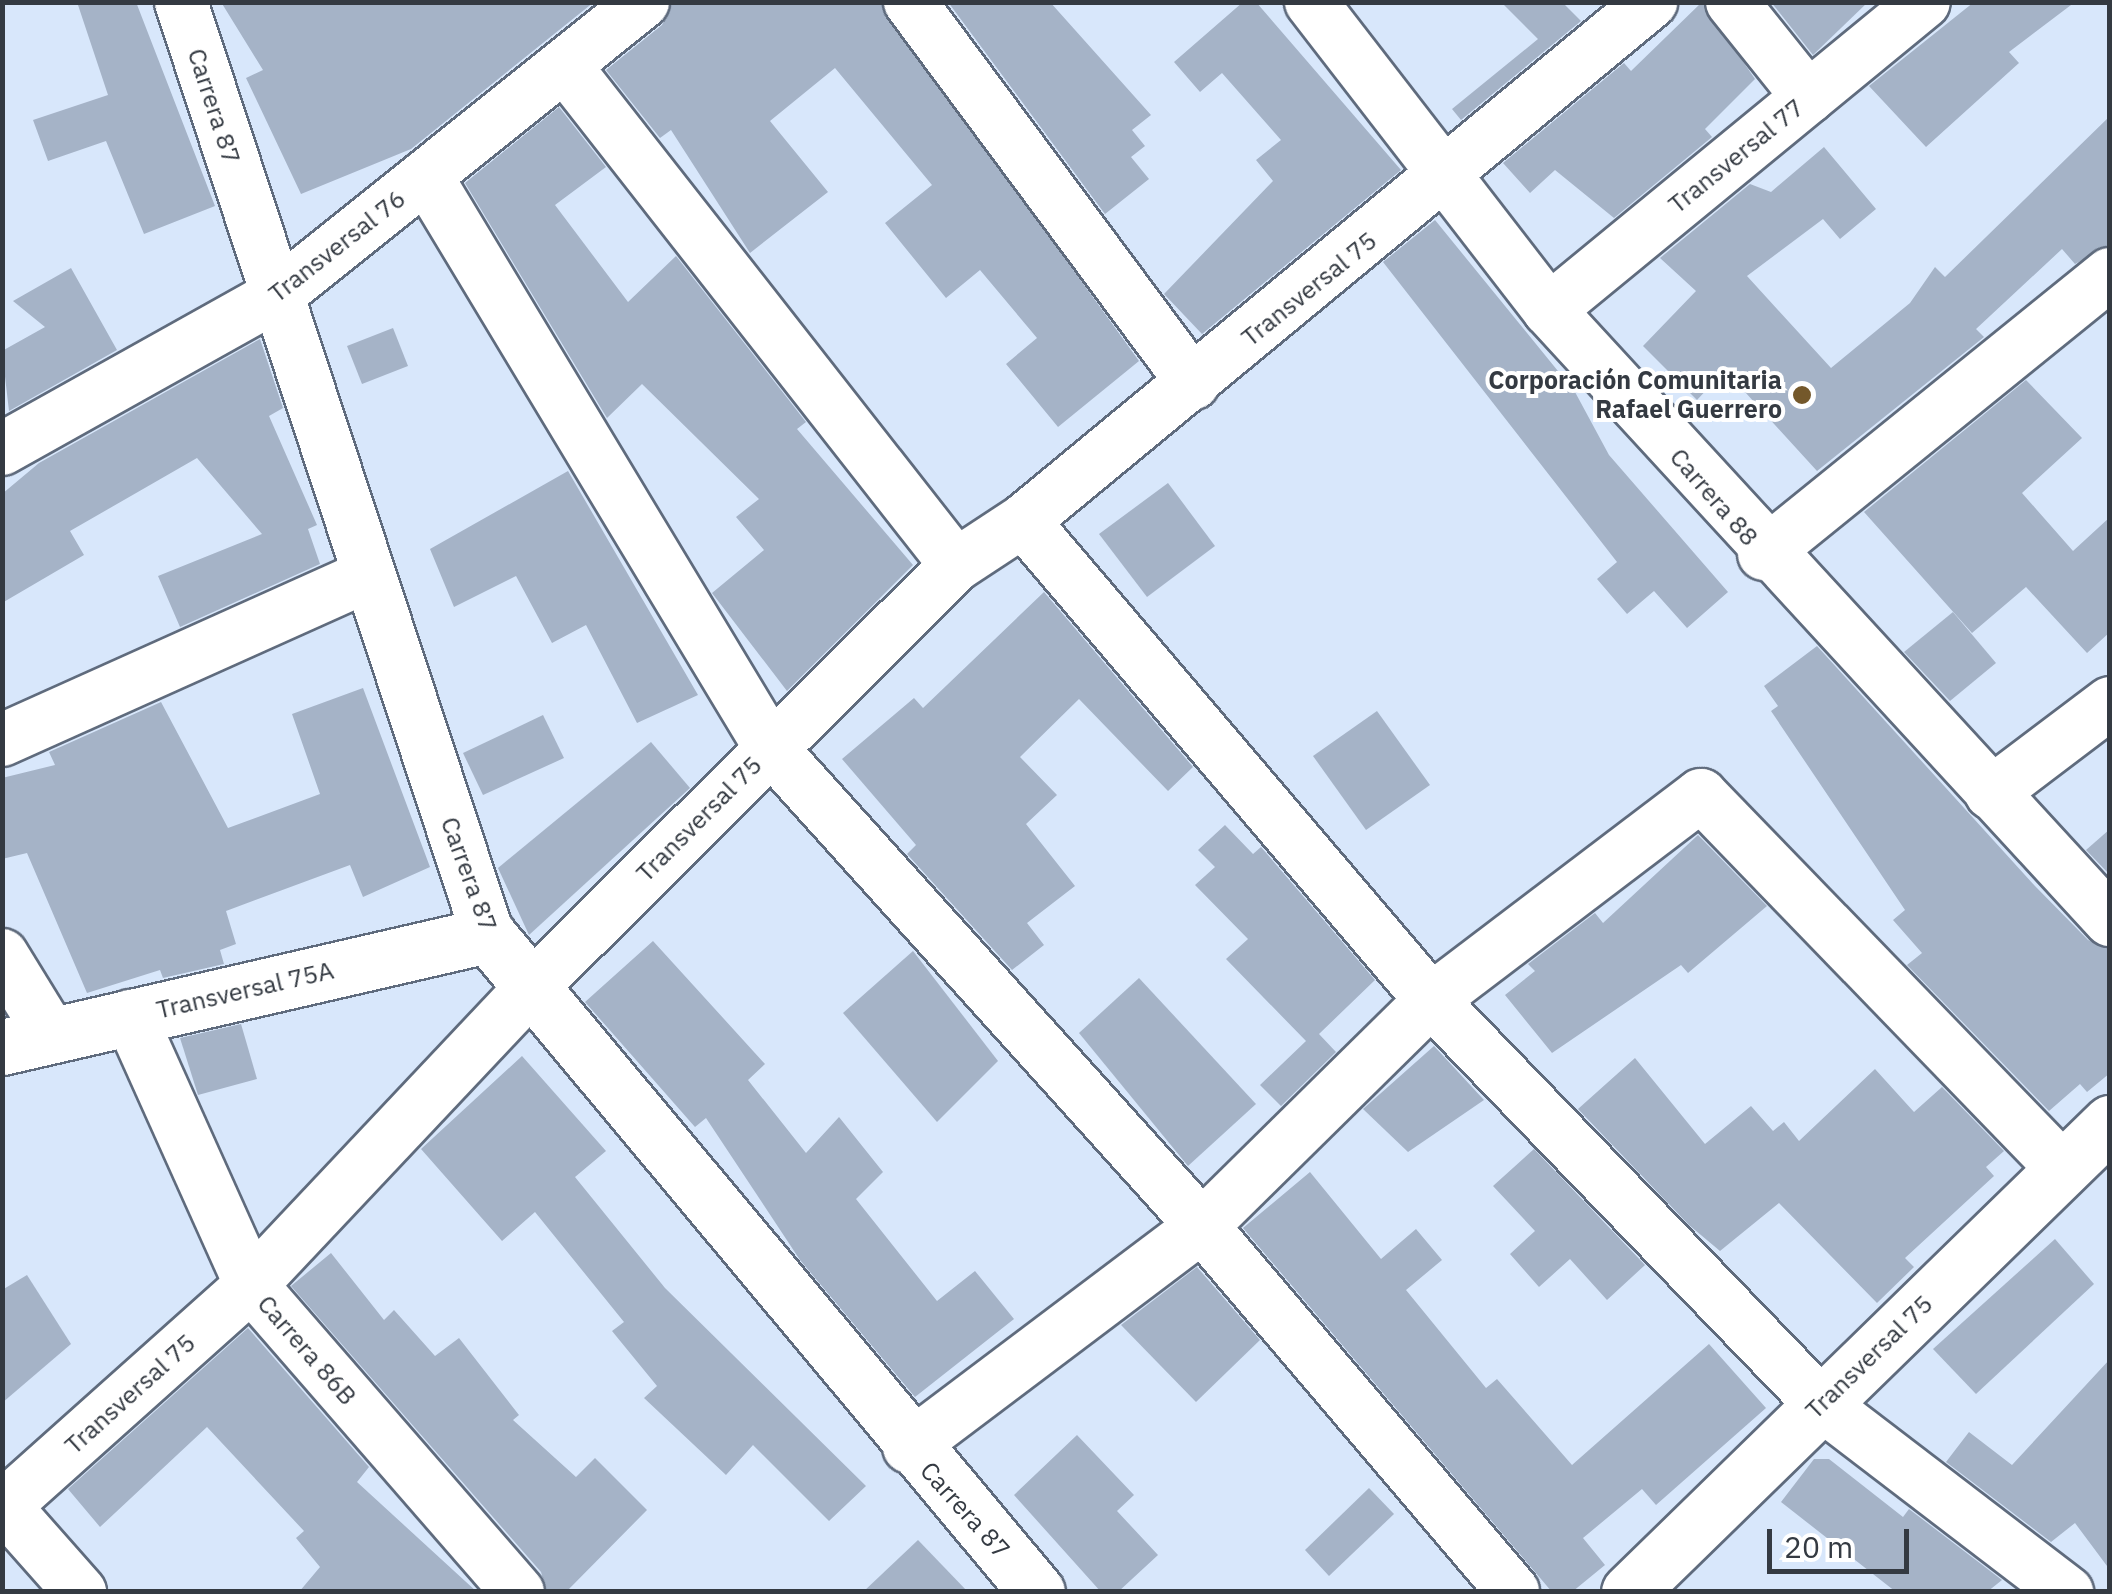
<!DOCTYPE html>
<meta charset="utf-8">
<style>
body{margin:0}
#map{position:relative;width:2112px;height:1594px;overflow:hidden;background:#d8e7fb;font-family:"IBM Plex Sans",sans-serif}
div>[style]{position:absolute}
.building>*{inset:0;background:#a5b3c7}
.roads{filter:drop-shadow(2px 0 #5f6b7d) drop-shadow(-2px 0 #5f6b7d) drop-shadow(0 2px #5f6b7d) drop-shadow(0 -2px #5f6b7d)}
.minor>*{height:52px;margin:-26px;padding:0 26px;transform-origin:26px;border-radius:26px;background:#fff}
.tertiary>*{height:55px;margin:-27.5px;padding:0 27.5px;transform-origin:27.5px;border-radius:27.5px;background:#fff}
.dots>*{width:28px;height:28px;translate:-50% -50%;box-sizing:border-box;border:5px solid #fff;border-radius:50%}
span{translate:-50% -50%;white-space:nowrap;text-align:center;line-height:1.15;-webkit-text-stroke:8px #fff;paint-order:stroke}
.street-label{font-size:25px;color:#343a42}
.poi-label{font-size:25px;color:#343a42;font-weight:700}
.right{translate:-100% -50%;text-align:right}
.frame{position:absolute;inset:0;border:5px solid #343a42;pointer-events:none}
.scale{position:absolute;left:1767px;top:1529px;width:142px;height:45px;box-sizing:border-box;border:5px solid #343a42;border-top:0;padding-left:12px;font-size:30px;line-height:35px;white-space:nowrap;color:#343a42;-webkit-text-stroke:8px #fff;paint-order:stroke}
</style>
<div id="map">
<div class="building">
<div style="clip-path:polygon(77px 2px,136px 2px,215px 206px,144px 234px,106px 141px,48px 161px,33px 120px,108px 95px)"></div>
<div style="clip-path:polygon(221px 2px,594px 2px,411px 149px,301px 194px,246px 78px,263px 70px)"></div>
<div style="clip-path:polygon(672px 2px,880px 2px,1139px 361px,1058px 427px,1006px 364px,1037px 338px,980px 270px,946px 298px,885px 223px,932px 185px,835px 68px,770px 121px,828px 192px,750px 253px,671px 130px,660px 138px,606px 70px,662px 25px)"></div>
<div style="clip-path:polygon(948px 2px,1050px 2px,1151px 115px,1132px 130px,1145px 146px,1131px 157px,1149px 179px,1105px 214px)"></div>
<div style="clip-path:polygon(1243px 2px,1256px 2px,1401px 170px,1202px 334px,1164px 294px,1273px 181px,1256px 160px,1281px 140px,1222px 73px,1200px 92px,1174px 62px)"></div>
<div style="clip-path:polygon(1501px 2px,1562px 2px,1581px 21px,1461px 120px,1452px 109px,1538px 39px)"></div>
<div style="clip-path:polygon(1702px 2px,1755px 79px,1705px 129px,1712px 137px,1614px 218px,1555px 170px,1530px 193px,1503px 163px,1624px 63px,1631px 71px)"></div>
<div style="clip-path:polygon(1771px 2px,1868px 2px,1813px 55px)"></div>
<div style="clip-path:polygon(1974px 2px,2075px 2px,2009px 52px,2019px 63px,1926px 147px,1869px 86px)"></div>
<div style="clip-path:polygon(559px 107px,606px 167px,555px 205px,628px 302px,676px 256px,806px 422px,797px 429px,913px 565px,787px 691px,712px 593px,764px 550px,736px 517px,759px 499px,642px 384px,607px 418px,465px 183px)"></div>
<div style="clip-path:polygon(2110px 116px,2110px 245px,2075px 264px,2062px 249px,1976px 329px,1984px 337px,1817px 471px,1725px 370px,1697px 400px,1643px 346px,1696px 291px,1660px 258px,1750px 184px,1771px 192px,1824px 147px,1876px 209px,1840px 239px,1823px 219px,1747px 276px,1831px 368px,1910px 303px,1935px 267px,1945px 277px)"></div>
<div style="clip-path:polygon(1435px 220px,1575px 392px,1609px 455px,1728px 592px,1687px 628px,1654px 591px,1627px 614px,1597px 579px,1617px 562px,1383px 262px)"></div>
<div style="clip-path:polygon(71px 268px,117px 350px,9px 411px,2px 351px,45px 327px,13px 301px)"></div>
<div style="clip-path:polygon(393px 328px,408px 366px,362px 384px,347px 346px)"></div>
<div style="clip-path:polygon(260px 339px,283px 408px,269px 416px,317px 525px,308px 529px,320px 564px,180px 627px,158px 576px,262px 534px,197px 458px,70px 531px,84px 555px,2px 603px,2px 494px,39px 463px)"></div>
<div style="clip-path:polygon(2026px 380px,2082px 438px,2022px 493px,2073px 551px,2110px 517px,2110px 632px,2087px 653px,2026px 587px,1972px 633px,1864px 512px)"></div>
<div style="clip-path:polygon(568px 471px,698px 695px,637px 723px,586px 625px,552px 643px,516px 576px,454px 607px,430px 549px)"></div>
<div style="clip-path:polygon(1168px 483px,1215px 546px,1147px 597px,1099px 534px)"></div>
<div style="clip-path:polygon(1044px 592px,1193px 767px,1168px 791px,1079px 699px,1020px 757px,1057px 795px,1026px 824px,1075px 886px,1027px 923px,1044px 945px,1012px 970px,907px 854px,916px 845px,842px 759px,914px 698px,923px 708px)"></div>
<div style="clip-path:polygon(1953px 612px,1996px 663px,1950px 701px,1904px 652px)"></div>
<div style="clip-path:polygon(1817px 646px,2035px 886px,2088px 940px,2110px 949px,2110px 1073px,2087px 1092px,2080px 1084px,2049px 1111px,1907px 965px,1922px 953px,1893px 920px,1905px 910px,1771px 711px,1778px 706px,1764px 686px)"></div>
<div style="clip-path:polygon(363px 688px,430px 867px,363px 897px,350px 865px,226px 911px,236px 944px,220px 950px,224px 964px,163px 978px,160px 970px,87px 993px,27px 853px,2px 859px,2px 778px,55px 765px,49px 752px,161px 702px,228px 828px,320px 794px,292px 714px)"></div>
<div style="clip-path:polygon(1377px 711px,1430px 785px,1366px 830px,1313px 756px)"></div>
<div style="clip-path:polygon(543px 715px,564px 758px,483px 795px,463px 753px)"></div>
<div style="clip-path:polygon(651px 742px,690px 788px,529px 935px,498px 868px)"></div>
<div style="clip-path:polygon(1225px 825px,1253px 854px,1261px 847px,1375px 980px,1319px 1034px,1336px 1052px,1281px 1106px,1260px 1085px,1306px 1041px,1226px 959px,1248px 939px,1195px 885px,1215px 867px,1198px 850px)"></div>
<div style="clip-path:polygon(2110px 829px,2110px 875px,2086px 850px)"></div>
<div style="clip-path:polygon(1698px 835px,1767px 906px,1688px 973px,1681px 965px,1552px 1053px,1505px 995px,1535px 971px,1528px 964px,1595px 913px,1603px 923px)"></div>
<div style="clip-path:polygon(653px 941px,765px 1064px,748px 1080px,806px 1153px,839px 1117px,883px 1172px,856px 1199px,937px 1301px,975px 1271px,1014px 1319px,915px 1397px,800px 1260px,706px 1118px,695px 1127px,585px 1002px)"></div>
<div style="clip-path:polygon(913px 951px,998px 1061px,937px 1122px,843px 1013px)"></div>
<div style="clip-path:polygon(1139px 978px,1256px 1104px,1188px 1166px,1079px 1033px)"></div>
<div style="clip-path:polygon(241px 1024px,257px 1079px,198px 1095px,180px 1038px)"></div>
<div style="clip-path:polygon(1434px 1046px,1484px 1100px,1408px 1152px,1363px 1109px)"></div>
<div style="clip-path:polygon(522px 1056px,606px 1151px,575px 1177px,665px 1288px,866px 1486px,829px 1521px,753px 1445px,726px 1475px,644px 1398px,657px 1386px,612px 1331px,624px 1322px,535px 1212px,502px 1241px,421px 1149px)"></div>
<div style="clip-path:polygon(1635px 1058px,1705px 1144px,1751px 1106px,1773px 1131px,1784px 1122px,1799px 1141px,1875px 1069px,1914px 1112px,1942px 1087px,2004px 1151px,1986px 1167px,1994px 1176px,1905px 1258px,1914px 1267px,1877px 1303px,1779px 1203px,1720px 1251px,1689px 1225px,1578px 1109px)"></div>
<div style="clip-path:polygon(1534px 1149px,1645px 1265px,1607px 1300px,1570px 1259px,1539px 1287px,1510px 1254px,1535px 1231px,1493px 1186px)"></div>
<div style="clip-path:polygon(1310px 1172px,1381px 1259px,1416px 1229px,1442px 1260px,1406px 1290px,1486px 1388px,1497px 1379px,1572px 1465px,1709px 1344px,1766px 1408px,1656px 1505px,1642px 1489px,1583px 1538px,1605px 1565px,1572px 1592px,1552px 1592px,1243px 1228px)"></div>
<div style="clip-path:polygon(2055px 1239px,2094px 1284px,1976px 1394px,1933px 1349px)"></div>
<div style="clip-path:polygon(331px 1253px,384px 1320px,394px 1310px,435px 1356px,459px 1338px,519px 1415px,513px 1420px,576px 1477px,595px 1458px,647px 1510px,566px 1592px,547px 1592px,541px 1572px,291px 1286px)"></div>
<div style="clip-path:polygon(1197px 1267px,1260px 1340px,1196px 1402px,1121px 1325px)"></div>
<div style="clip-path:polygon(27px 1275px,71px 1344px,2px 1403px,2px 1290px)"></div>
<div style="clip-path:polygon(248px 1328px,369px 1467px,357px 1482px,477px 1592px,299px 1592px,320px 1567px,296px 1538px,304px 1531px,207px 1427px,100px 1527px,68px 1489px)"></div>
<div style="clip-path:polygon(2110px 1359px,2110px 1570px,2075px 1523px,2051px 1542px,1946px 1462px,1969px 1432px,2012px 1465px)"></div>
<div style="clip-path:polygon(1077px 1435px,1134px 1495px,1117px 1511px,1158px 1555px,1118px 1592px,1101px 1592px,1014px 1495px)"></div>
<div style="clip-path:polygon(1814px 1459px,1829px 1459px,1903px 1517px,1909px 1509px,2002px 1580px,1987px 1592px,1896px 1592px,1781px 1502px)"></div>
<div style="clip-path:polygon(1369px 1488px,1394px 1514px,1329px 1576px,1305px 1550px)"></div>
<div style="clip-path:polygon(918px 1540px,968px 1592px,863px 1592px)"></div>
</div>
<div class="roads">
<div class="minor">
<div style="left:181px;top:2px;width:982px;rotate:71.79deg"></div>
<div style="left:910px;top:2px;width:475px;rotate:53.4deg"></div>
<div style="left:1311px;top:2px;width:389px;rotate:52.3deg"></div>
<div style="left:1549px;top:310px;width:829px;rotate:47.4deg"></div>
<div style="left:1732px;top:2px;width:122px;rotate:51.3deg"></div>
<div style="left:565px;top:66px;width:634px;rotate:51.92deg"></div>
<div style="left:426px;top:176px;width:667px;rotate:58.93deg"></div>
<div style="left:770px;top:747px;width:645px;rotate:47.95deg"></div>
<div style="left:1202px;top:1226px;width:480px;rotate:49.6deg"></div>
<div style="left:1549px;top:310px;width:485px;rotate:-39.4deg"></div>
<div style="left:2px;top:449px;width:314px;rotate:-29.2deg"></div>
<div style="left:276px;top:296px;width:470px;rotate:-38.7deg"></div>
<div style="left:1023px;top:521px;width:629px;rotate:49.58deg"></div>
<div style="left:1431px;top:1000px;width:562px;rotate:46.01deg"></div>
<div style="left:1821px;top:1404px;width:310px;rotate:37.4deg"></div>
<div style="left:1764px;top:554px;width:445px;rotate:-39deg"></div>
<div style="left:2px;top:740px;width:398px;rotate:-24.2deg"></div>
<div style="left:1991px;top:793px;width:149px;rotate:-37.1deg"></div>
<div style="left:2px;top:955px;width:92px;rotate:58.4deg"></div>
<div style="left:130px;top:1016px;width:295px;rotate:65.8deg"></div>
<div style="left:251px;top:1285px;width:407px;rotate:49deg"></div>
<div style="left:909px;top:1447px;width:367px;rotate:-37deg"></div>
<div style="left:1202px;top:1226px;width:322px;rotate:-44.6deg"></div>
<div style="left:1431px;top:1000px;width:339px;rotate:-37.2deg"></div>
<div style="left:1701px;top:795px;width:520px;rotate:45.93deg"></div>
<div style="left:4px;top:1506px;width:115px;rotate:48.5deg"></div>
<div style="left:2px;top:1508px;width:334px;rotate:-41.8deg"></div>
<div style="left:251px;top:1285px;width:408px;rotate:-46.7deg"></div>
<div style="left:531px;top:988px;width:600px;rotate:-44.86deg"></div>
<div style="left:956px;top:565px;width:80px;rotate:-33.3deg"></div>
<div style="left:1023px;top:521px;width:815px;rotate:-39.57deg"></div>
</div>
<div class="tertiary">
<div style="left:2px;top:1047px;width:499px;rotate:-13deg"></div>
<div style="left:488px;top:935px;width:856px;rotate:50.12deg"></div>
<div style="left:1629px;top:1592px;width:672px;rotate:-44.28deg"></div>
</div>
</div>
<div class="dots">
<div style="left:1802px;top:395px;background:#74582b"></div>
</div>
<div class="street-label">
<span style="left:214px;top:106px;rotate:72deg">Carrera 87</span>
<span style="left:1736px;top:156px;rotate:-39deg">Transversal 77</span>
<span style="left:337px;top:246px;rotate:-38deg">Transversal 76</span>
<span style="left:1309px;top:289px;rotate:-39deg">Transversal 75</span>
<span style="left:1714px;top:497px;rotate:49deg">Carrera 88</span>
<span style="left:699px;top:819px;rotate:-45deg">Transversal 75</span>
<span style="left:469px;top:874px;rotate:70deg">Carrera 87</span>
<span style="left:245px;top:990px;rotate:-13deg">Transversal 75A</span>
<span style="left:307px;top:1350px;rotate:49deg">Carrera 86B</span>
<span style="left:1869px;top:1357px;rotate:-44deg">Transversal 75</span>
<span style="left:130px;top:1394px;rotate:-42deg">Transversal 75</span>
<span style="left:965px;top:1510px;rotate:48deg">Carrera 87</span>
</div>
<div class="poi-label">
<span class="right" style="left:1782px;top:395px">Corporación Comunitaria<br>Rafael Guerrero</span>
</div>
<div class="frame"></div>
<div class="scale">20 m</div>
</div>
